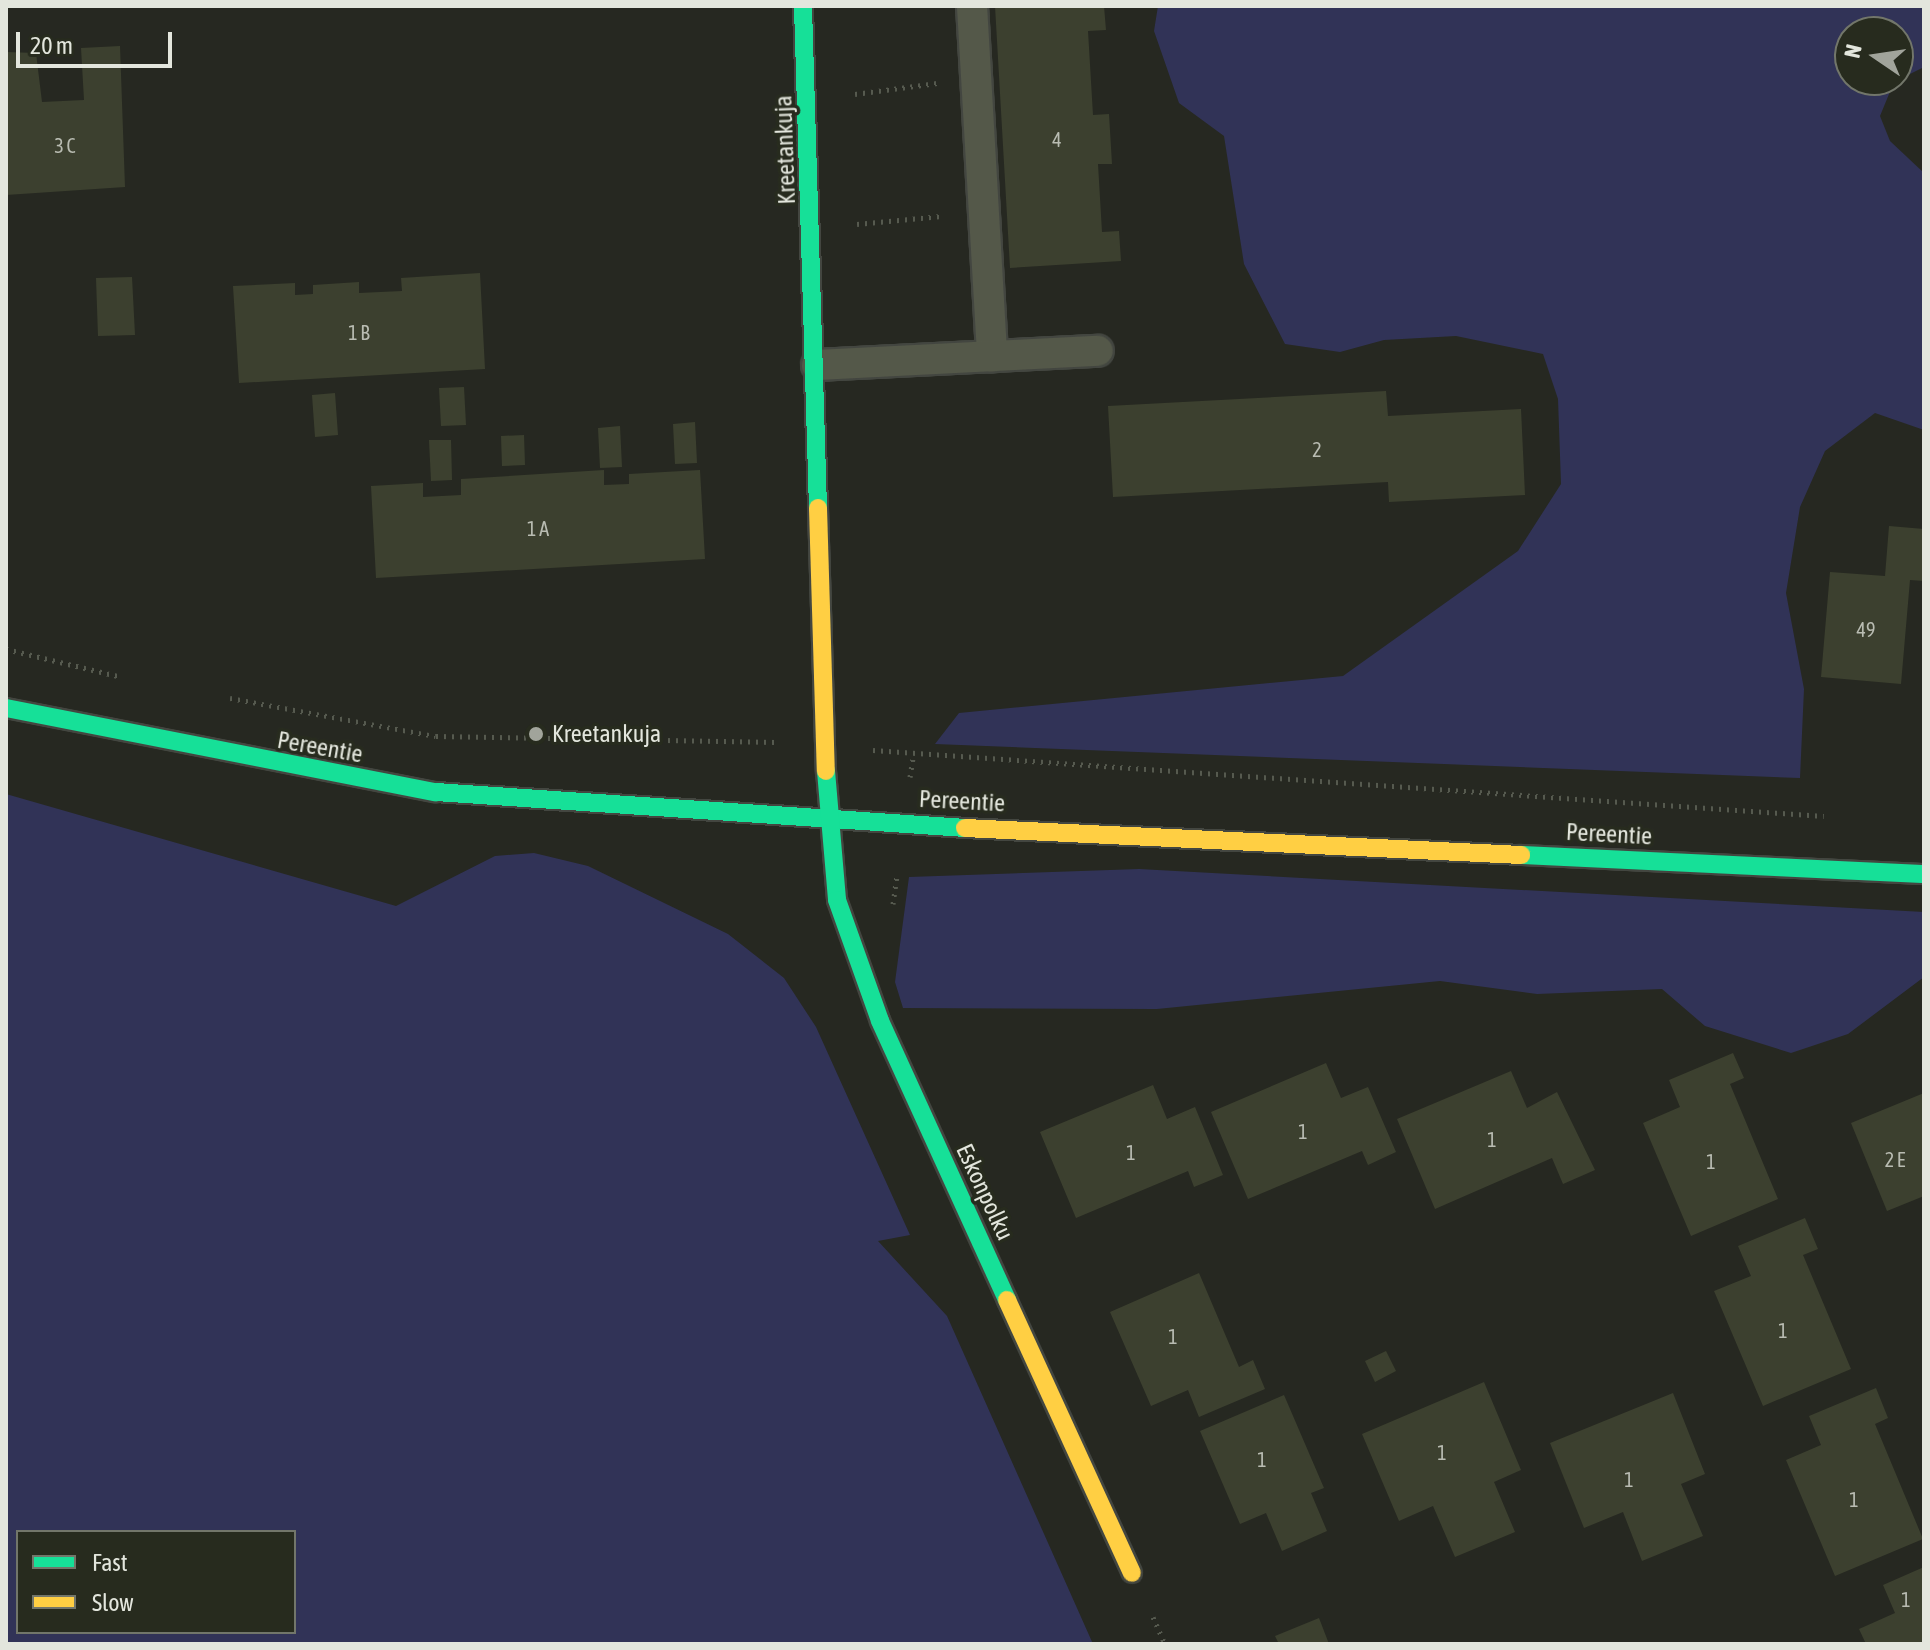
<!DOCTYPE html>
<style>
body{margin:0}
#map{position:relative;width:1930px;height:1650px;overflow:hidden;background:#262821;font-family:"Asap Condensed",sans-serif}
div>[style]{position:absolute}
.green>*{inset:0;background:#313357}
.building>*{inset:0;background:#3c402f}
.path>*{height:5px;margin-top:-2.5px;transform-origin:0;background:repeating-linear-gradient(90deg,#565a4f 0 2px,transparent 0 8px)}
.roads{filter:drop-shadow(2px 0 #434640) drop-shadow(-2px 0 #434640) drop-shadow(0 2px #434640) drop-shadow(0 -2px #434640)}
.lane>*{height:30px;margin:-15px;padding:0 15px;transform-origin:15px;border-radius:15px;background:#545849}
.fast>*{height:18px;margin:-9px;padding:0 9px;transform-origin:9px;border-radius:9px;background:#16e098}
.slow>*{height:18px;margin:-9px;padding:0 9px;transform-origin:9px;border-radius:9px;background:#ffcf43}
.dots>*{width:22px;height:22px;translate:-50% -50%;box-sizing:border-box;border:4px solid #272b1e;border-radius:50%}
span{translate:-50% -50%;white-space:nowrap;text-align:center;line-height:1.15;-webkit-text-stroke:7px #272b1e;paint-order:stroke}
.number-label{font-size:20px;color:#b9bcb2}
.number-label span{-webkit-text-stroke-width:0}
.street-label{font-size:24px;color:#e3e6dd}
.poi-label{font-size:24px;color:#e3e6dd}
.left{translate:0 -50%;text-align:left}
.frame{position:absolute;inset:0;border:8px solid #e3e6dd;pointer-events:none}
.legend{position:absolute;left:16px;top:1530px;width:280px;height:104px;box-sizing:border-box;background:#272b1e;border:2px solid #72766a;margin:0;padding:10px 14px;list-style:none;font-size:24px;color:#e3e6dd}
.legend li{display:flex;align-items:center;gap:16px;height:40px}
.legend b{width:40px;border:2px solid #72766a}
.north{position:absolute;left:1834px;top:16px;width:80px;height:80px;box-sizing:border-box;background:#272b1e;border:2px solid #72766a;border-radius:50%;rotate:283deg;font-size:22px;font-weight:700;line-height:32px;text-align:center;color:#e3e6dd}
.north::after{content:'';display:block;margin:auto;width:28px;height:36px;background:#a1a49b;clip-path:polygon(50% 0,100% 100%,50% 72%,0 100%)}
.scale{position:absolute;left:16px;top:32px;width:156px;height:36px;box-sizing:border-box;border:4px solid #e3e6dd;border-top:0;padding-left:10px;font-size:24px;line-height:28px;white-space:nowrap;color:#e3e6dd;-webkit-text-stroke:6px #272b1e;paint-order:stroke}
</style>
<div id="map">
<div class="green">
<div style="clip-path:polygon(evenodd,1158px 6px,1924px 6px,1924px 67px,1894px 82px,1880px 116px,1890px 141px,1924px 173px,1924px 430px,1875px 413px,1825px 451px,1800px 507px,1786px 593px,1804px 689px,1800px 778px,935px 744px,959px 713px,1343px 676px,1518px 551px,1561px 484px,1558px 399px,1543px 354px,1456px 336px,1384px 340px,1340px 352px,1285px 344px,1244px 264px,1224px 136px,1179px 103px,1154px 31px,1158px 6px,1850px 32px,1898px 32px,1898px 80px,1850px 80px,1850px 32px)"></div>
<div style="clip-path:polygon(evenodd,6px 794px,396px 906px,495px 856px,534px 853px,588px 866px,728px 934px,784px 978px,816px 1027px,910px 1235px,878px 1241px,947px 1316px,1093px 1644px,6px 1644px,6px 794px,18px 1532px,294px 1532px,294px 1632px,18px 1632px,18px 1532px)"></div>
<div style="clip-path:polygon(1139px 869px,1924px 912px,1924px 977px,1848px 1034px,1791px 1053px,1705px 1026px,1662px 989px,1537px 994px,1440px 981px,1157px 1009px,903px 1008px,895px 982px,909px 877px)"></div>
</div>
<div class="building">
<div style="clip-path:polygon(995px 6px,1104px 6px,1106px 30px,1088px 31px,1093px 115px,1109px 114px,1112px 164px,1098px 164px,1102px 232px,1119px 231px,1121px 261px,1010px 268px)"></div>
<div style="clip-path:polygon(120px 46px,125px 187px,6px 195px,6px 52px,36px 53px,42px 102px,84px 100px,81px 48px)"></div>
<div style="clip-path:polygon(480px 273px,485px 369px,239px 383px,233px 286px,295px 283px,295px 295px,313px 294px,313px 285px,359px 282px,359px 293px,402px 291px,401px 278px)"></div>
<div style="clip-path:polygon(132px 277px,135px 335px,98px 336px,96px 278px)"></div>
<div style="clip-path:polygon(464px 387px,466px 425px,441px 426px,439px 388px)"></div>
<div style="clip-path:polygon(1386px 391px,1388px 416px,1521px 409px,1525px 495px,1389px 502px,1388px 482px,1113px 497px,1108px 406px)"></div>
<div style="clip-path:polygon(335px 393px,338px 435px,315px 437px,312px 395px)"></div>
<div style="clip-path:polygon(695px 422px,697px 463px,675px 464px,673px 424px)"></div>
<div style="clip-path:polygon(620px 426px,622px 467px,600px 468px,598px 428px)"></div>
<div style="clip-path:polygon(524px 435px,525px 465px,502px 466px,501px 436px)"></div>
<div style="clip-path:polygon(429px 440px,451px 440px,452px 480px,431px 481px)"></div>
<div style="clip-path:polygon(604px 470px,604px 485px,629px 484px,629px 474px,700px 470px,705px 559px,376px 578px,371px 486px,423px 483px,423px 497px,461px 495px,461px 479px)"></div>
<div style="clip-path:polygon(1889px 526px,1924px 529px,1924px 581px,1910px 580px,1901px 684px,1821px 677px,1830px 572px,1885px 576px)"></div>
<div style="clip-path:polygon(1733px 1053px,1744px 1078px,1730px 1084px,1778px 1199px,1691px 1236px,1643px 1123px,1680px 1107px,1669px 1080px)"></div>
<div style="clip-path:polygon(1326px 1063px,1341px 1098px,1368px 1087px,1396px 1152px,1368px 1165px,1362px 1151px,1248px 1199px,1211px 1112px)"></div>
<div style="clip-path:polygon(1511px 1071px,1527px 1108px,1557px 1092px,1595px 1170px,1563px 1184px,1552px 1158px,1435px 1209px,1397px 1119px)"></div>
<div style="clip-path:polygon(1153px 1085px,1167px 1119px,1195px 1107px,1223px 1175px,1194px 1187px,1188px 1171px,1076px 1218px,1040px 1132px)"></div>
<div style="clip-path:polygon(1924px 1093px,1924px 1196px,1887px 1211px,1851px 1123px)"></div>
<div style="clip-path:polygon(1805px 1218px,1818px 1249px,1803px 1255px,1851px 1369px,1763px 1406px,1714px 1291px,1751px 1276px,1738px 1246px)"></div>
<div style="clip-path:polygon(1199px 1273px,1239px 1367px,1253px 1360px,1265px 1389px,1199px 1417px,1188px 1390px,1151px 1406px,1110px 1312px)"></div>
<div style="clip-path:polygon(1386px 1351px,1396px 1371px,1375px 1382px,1365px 1361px)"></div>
<div style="clip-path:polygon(1484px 1382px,1521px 1470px,1494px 1482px,1515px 1532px,1455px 1557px,1433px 1506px,1399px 1521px,1362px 1434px)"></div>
<div style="clip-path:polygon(1876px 1388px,1888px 1418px,1875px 1424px,1923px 1539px,1835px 1576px,1786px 1460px,1821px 1445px,1809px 1416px)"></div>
<div style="clip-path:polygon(1673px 1393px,1705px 1474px,1681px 1484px,1703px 1536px,1642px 1561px,1623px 1512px,1584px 1528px,1550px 1443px)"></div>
<div style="clip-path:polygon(1284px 1395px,1324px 1488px,1311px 1493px,1327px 1531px,1282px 1551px,1266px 1513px,1240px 1524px,1200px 1431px)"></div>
<div style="clip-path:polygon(1924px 1567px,1924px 1644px,1866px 1644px,1859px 1629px,1895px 1613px,1883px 1585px)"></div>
<div style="clip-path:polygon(1319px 1618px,1329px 1644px,1279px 1644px,1275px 1636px)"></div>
</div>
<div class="path">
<div style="left:855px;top:94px;width:83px;rotate:-7.6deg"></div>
<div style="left:857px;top:224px;width:85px;rotate:-5.4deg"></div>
<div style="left:6px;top:649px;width:115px;rotate:13.6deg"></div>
<div style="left:230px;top:698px;width:209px;rotate:10.5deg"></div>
<div style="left:436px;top:736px;width:340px;rotate:1deg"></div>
<div style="left:873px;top:750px;width:953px;rotate:3.97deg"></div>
<div style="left:910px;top:777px;width:18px;rotate:-81deg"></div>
<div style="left:893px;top:904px;width:30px;rotate:-82deg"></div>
<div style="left:1153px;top:1617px;width:30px;rotate:66deg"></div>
</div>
<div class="roads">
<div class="lane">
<div style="left:972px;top:6px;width:351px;rotate:86.7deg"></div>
<div style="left:817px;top:365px;width:281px;rotate:-2.9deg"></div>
</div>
<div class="fast">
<div style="left:803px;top:6px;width:502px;rotate:88.29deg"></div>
<div style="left:6px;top:708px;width:438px;rotate:11.1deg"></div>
<div style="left:436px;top:792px;width:530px;rotate:3.89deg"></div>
<div style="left:826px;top:771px;width:129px;rotate:85.1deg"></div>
<div style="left:837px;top:900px;width:128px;rotate:70.4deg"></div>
<div style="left:880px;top:1021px;width:307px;rotate:65.5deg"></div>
<div style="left:1521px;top:855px;width:403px;rotate:2.7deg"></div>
</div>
<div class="slow">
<div style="left:818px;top:508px;width:263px;rotate:88.3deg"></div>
<div style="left:965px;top:828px;width:557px;rotate:2.78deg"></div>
<div style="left:1007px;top:1300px;width:300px;rotate:65.4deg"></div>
</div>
</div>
<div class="dots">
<div style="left:536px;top:734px;background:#a1a49b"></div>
</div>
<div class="number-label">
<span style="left:1057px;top:139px">4</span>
<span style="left:65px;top:145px">3 C</span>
<span style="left:359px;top:332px">1 B</span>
<span style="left:1317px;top:449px">2</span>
<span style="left:538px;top:528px">1 A</span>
<span style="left:1866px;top:629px">49</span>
<span style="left:1303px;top:1131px">1</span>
<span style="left:1492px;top:1139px">1</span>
<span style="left:1131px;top:1152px">1</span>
<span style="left:1895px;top:1159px">2 E</span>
<span style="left:1711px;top:1161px">1</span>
<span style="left:1783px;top:1330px">1</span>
<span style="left:1173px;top:1336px">1</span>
<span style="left:1442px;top:1452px">1</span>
<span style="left:1262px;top:1459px">1</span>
<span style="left:1629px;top:1479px">1</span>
<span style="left:1854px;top:1499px">1</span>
<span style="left:1906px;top:1599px">1</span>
</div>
<div class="street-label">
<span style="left:785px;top:150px;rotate:-92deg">Kreetankuja</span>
<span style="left:320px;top:747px;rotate:10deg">Pereentie</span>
<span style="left:962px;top:801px;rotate:3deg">Pereentie</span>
<span style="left:1609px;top:834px;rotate:3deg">Pereentie</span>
<span style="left:985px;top:1192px;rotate:65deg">Eskonpolku</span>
</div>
<div class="poi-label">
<span class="left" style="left:552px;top:734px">Kreetankuja</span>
</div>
<div class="frame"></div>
<ul class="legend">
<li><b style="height:10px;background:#16e098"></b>Fast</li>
<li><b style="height:10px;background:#ffcf43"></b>Slow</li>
</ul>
<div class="north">N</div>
<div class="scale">20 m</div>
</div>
